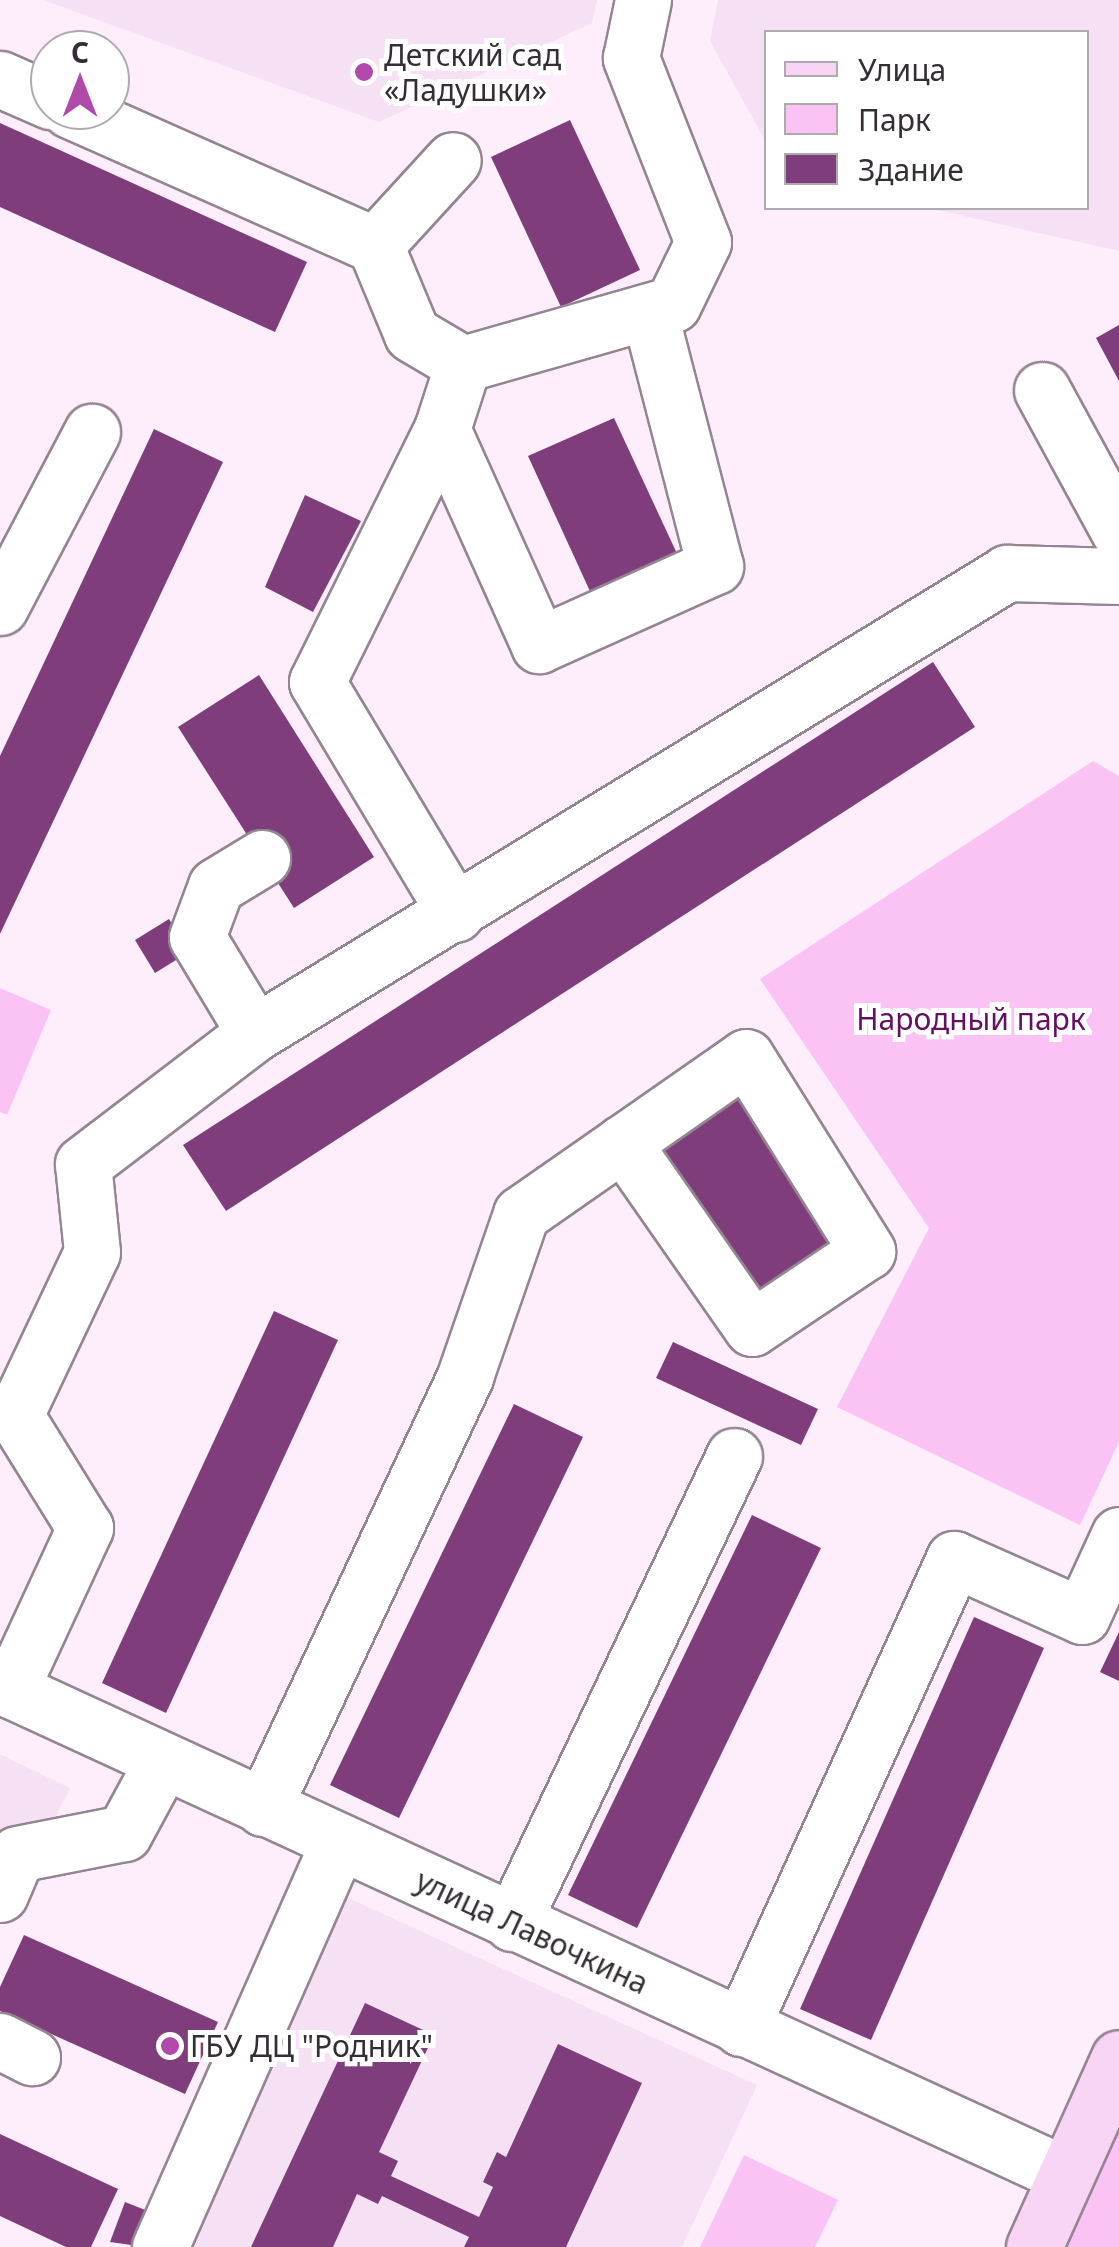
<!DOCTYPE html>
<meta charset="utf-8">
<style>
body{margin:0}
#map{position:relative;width:1119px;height:2247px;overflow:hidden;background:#feeefc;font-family:"Noto Sans",sans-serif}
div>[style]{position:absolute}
.built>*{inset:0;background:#f6e0f3}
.green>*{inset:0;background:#fac3f4}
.building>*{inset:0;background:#7f3e7b}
.roads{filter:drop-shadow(2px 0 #938591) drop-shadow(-2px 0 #938591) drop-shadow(0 2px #938591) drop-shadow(0 -2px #938591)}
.minor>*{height:55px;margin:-27.5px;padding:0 27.5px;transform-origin:27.5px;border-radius:27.5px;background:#fff}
.major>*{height:55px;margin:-27.5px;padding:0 27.5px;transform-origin:27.5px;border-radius:27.5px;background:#f8d4f5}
.dots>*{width:28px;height:28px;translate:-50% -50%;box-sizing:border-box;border:5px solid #fff;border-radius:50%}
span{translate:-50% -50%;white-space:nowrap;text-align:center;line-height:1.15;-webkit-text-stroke:10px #fff;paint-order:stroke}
.poi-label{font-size:30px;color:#342e34}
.left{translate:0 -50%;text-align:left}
.park-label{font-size:30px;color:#661063}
.street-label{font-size:30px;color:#342e34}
.legend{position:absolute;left:764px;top:30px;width:325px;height:180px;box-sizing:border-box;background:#fff;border:2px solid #aeabae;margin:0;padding:12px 18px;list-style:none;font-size:30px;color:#342e34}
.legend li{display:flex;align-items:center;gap:20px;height:50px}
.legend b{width:50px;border:2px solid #aeabae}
.north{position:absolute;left:30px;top:30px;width:100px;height:100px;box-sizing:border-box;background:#fff;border:2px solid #aeabae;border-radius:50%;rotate:0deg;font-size:28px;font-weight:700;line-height:40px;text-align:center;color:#342e34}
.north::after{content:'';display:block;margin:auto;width:35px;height:45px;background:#b149ab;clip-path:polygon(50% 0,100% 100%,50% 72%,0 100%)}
</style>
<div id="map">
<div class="built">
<div style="clip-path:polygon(43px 0,597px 0,592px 23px,379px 122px)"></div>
<div style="clip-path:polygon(718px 0,1119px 0,1119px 251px,929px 208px,1086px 208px,1086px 32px,766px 32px,766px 142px,710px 41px)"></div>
<div style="clip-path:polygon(0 1754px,70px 1788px,50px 1828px,0 1851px)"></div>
<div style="clip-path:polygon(346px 1897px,757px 2085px,682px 2247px,190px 2247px)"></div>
</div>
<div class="green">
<div style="clip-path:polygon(1093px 761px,1119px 776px,1119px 1442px,1080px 1525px,837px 1407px,929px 1228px,760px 979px)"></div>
<div style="clip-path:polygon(0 988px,51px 1010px,7px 1115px,0 1112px)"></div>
<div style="clip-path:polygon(1119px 2129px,1119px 2247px,1066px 2247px)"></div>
<div style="clip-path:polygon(744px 2155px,838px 2200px,815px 2247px,700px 2247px)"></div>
</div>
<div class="building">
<div style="clip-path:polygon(570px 120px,640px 270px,561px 307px,491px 157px)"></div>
<div style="clip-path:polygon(0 123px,307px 262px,275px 332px,0 207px)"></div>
<div style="clip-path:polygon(1119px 325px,1119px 381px,1096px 338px)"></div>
<div style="clip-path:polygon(614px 418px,680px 560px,594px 600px,528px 456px)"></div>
<div style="clip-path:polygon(154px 429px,223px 462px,0 934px,0 756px)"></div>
<div style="clip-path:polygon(305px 495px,361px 521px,313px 612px,265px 587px)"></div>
<div style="clip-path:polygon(933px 662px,975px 727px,226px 1211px,183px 1145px)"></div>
<div style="clip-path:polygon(259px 675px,374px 857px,294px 908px,178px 727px)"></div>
<div style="clip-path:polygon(169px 919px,189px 952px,155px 973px,135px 940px)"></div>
<div style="clip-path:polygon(735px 1082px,844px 1252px,760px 1306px,651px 1136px)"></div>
<div style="clip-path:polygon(274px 1311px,338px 1340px,166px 1713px,102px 1683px)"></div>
<div style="clip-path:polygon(673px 1342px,818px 1409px,801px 1445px,656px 1378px)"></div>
<div style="clip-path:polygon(514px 1404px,583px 1437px,399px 1818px,330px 1785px)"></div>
<div style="clip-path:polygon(752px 1515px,821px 1548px,637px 1928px,568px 1895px)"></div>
<div style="clip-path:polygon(974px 1617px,1044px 1648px,871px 2040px,800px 2009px)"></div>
<div style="clip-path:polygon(1119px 1632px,1119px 1681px,1100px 1672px)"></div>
<div style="clip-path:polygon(24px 1935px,218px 2022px,185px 2094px,0 2011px,0 1987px)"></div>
<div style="clip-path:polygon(365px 2003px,434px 2035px,379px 2152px,398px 2161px,391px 2176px,479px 2217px,493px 2187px,483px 2182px,497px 2152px,506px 2157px,558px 2044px,642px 2083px,566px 2247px,464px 2247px,469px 2237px,382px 2196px,378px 2204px,357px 2194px,333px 2247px,251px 2247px)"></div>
<div style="clip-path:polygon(0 2134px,118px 2189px,91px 2247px,66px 2247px,0 2216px)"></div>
<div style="clip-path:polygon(125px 2202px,158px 2215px,146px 2247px,110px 2242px)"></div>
</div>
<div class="roads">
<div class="minor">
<div style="left:0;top:79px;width:55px;rotate:23.7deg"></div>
<div style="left:70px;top:110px;width:334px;rotate:23.9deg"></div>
<div style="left:375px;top:245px;width:96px;rotate:67.4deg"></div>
<div style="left:412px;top:334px;width:59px;rotate:30.5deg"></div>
<div style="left:463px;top:364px;width:218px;rotate:-15.9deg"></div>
<div style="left:673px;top:304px;width:69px;rotate:-64.2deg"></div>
<div style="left:703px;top:242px;width:198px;rotate:-111.4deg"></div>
<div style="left:631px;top:58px;width:59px;rotate:-78.3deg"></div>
<div style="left:375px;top:245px;width:115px;rotate:-47.5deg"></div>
<div style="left:463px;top:364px;width:68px;rotate:107.9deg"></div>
<div style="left:442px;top:429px;width:237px;rotate:65.8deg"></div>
<div style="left:539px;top:645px;width:193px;rotate:-24.2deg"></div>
<div style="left:715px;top:566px;width:263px;rotate:-104.5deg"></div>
<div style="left:1042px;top:390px;width:161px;rotate:61.4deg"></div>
<div style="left:442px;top:429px;width:282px;rotate:116.3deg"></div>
<div style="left:317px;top:682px;width:270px;rotate:59.1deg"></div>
<div style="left:0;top:607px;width:198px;rotate:-62.3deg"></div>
<div style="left:255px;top:1033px;width:112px;rotate:-121.1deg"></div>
<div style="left:197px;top:937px;width:54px;rotate:-69.6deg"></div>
<div style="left:216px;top:886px;width:54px;rotate:-31.3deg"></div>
<div style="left:0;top:1685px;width:1173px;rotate:24.69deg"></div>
<div style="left:10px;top:1690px;width:179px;rotate:-65.2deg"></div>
<div style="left:85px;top:1528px;width:133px;rotate:-121.8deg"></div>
<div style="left:15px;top:1415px;width:180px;rotate:-64.7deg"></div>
<div style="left:92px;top:1252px;width:88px;rotate:-95.8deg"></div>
<div style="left:83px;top:1164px;width:216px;rotate:-37.3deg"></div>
<div style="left:255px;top:1033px;width:882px;rotate:-31.45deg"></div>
<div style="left:1007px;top:573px;width:112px;rotate:1.5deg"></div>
<div style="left:263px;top:1808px;width:477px;rotate:-64.9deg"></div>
<div style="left:465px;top:1376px;width:171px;rotate:-70.9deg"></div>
<div style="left:521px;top:1214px;width:274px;rotate:-34.9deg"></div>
<div style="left:746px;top:1057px;width:229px;rotate:58deg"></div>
<div style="left:867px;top:1251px;width:138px;rotate:146.2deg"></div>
<div style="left:752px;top:1328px;width:226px;rotate:-124.9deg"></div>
<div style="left:0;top:1894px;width:43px;rotate:-67deg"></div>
<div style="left:17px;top:1854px;width:109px;rotate:-11.1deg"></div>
<div style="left:124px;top:1833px;width:82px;rotate:-61.6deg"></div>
<div style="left:512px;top:1923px;width:517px;rotate:-64.57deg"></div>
<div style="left:741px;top:2028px;width:515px;rotate:-65.57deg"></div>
<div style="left:954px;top:1559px;width:140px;rotate:24deg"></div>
<div style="left:1082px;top:1616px;width:89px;rotate:-65.4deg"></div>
<div style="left:0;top:2041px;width:36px;rotate:27deg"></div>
<div style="left:160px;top:2247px;width:441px;rotate:-66.2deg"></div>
</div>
<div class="major">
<div style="left:1034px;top:2247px;width:207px;rotate:-65.8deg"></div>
</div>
</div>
<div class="dots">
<div style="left:364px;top:72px;background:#b149ab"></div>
<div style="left:170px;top:2046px;background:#b149ab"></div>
</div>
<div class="poi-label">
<span class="left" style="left:384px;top:72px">Детский сад<br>«Ладушки»</span>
<span class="left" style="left:190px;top:2046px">ГБУ ДЦ "Родник"</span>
</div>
<div class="park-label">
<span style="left:971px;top:1019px">Народный парк</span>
</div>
<div class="street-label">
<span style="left:532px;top:1932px;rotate:25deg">улица Лавочкина</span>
</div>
<ul class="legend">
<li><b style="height:12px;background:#f8d4f5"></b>Улица</li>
<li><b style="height:28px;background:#fac3f4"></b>Парк</li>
<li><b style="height:28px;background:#7f3e7b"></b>Здание</li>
</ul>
<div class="north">С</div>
</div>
